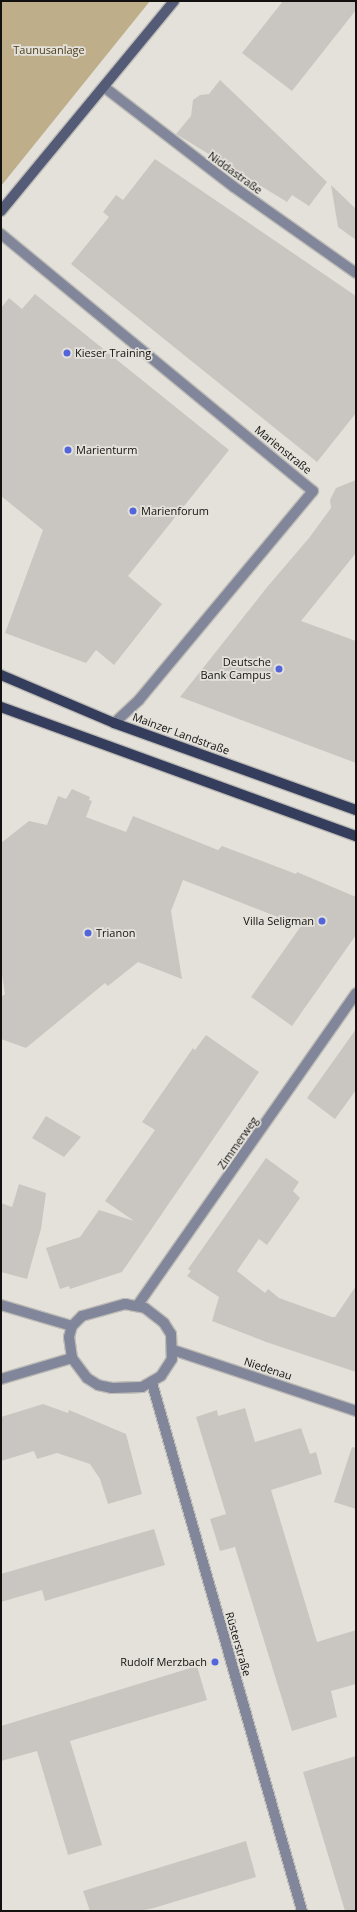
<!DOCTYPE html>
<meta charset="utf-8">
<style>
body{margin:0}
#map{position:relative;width:357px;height:1912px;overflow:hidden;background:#e4e1db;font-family:"Open Sans",sans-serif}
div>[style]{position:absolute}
.green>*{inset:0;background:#beae89}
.building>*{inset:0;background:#c9c6c1}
.roads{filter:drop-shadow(1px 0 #bebcb6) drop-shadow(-1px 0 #bebcb6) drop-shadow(0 1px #bebcb6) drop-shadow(0 -1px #bebcb6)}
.street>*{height:10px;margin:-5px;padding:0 5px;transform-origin:5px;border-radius:5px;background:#81869a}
.secondary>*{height:10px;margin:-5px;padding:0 5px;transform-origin:5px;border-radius:5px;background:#545b77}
.primary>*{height:10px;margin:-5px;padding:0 5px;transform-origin:5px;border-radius:5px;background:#353d5d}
.dots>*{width:11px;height:11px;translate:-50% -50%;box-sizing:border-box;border:2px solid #e4e1db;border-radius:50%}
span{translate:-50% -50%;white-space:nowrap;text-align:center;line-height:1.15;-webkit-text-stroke:3.5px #e4e1db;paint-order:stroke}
.park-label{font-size:11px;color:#4b3c16}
.street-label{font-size:11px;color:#12110f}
.poi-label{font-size:11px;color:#12110f}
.left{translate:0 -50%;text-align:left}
.right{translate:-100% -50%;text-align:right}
.frame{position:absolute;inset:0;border:2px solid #12110f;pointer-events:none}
</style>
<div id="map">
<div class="green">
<div style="clip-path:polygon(1px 1px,150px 1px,1px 186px)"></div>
</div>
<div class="building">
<div style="clip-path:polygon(283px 1px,356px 1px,356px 10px,292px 91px,242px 53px)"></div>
<div style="clip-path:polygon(220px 80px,327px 182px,309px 206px,292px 195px,287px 202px,176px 134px,191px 116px,193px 100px,200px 95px,209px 94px)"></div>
<div style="clip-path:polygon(155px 159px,356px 296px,356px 413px,317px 462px,71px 264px,109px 217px,103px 212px,116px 195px,123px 200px)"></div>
<div style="clip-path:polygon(331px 185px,356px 209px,356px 240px,338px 227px)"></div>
<div style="clip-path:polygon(35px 294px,229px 450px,128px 576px,162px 604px,114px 665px,96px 650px,86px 663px,5px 633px,43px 530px,1px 496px,1px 308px,9px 298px,22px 309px)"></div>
<div style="clip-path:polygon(356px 480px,356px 553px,301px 621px,356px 641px,356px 763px,180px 697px,268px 586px,309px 538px,331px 508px,330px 500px,336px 488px)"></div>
<div style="clip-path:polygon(72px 789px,90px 797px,89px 800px,92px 801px,86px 817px,126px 832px,133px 816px,218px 850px,222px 846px,296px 874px,297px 872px,356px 897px,356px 935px,292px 1026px,251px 997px,301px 926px,183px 880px,171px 911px,182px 979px,138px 962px,108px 986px,105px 983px,26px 1048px,1px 1039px,1px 997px,5px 994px,1px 968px,1px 843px,29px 821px,47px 825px,58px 796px,66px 799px)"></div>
<div style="clip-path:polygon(356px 1029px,356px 1090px,335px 1119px,307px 1098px)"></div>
<div style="clip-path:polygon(206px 1035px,259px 1072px,122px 1272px,70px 1289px,69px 1286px,60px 1289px,46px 1248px,80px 1237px,99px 1210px,134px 1221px,105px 1201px,155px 1130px,142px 1122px,193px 1048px,195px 1050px)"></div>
<div style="clip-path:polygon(46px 1116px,81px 1137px,64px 1157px,32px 1138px)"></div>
<div style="clip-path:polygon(266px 1158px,299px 1182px,293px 1191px,300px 1198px,267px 1245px,259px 1239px,237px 1271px,265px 1293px,268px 1289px,279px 1298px,332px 1317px,335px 1317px,356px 1286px,356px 1372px,266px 1342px,212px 1321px,219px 1297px,187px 1276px,191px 1271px,188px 1269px)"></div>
<div style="clip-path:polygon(19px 1184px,46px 1193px,41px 1229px,27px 1279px,1px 1272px,1px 1203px,12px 1207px)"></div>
<div style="clip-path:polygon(43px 1404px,68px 1413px,69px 1410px,126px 1434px,142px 1494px,108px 1504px,100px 1479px,90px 1464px,57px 1453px,37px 1459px,34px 1451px,1px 1461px,1px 1417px)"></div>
<div style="clip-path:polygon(245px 1408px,255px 1442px,301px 1428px,310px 1454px,316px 1452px,322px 1474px,271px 1490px,317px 1642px,356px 1630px,356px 1684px,331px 1691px,337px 1717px,292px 1731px,235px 1547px,220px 1551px,210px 1519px,226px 1514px,196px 1417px,217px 1410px,218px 1416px)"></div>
<div style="clip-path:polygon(352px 1447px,356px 1448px,356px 1509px,334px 1502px)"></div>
<div style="clip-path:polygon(154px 1529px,165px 1565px,45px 1601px,42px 1590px,1px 1602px,1px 1574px)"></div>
<div style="clip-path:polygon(197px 1666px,207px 1700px,70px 1741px,102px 1845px,68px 1855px,37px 1751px,1px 1761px,1px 1726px)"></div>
<div style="clip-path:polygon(356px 1756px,356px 1911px,345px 1911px,303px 1772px)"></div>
<div style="clip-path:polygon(246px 1841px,256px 1877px,154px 1908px,138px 1911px,90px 1911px,83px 1891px)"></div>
</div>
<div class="roads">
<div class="street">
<div style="left:104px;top:87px;width:164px;rotate:37.6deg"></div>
<div style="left:234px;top:187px;width:149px;rotate:35.2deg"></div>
<div style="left:1px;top:234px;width:404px;rotate:39.5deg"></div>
<div style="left:313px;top:491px;width:272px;rotate:129.8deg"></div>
<div style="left:139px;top:700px;width:34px;rotate:137deg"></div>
<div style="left:125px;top:1304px;width:20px;rotate:11deg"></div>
<div style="left:145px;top:1308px;width:24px;rotate:38deg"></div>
<div style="left:164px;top:1323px;width:13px;rotate:58deg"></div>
<div style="left:171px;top:1334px;width:25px;rotate:88deg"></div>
<div style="left:172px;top:1359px;width:20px;rotate:123deg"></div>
<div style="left:161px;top:1376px;width:22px;rotate:150deg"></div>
<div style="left:142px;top:1387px;width:30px;rotate:178deg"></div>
<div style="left:112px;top:1388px;width:14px;rotate:-168deg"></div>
<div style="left:98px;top:1385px;width:13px;rotate:-148deg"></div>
<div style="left:87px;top:1378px;width:25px;rotate:-127deg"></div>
<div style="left:72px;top:1358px;width:21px;rotate:-98deg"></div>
<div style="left:69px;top:1337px;width:11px;rotate:-75deg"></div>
<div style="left:72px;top:1326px;width:14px;rotate:-45deg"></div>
<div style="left:82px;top:1316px;width:45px;rotate:-15.6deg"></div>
<div style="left:1px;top:1305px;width:74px;rotate:16.5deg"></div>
<div style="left:137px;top:1306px;width:382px;rotate:-55deg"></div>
<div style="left:173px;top:1350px;width:193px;rotate:18.4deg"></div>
<div style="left:1px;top:1379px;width:74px;rotate:-16.5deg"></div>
<div style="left:152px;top:1383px;width:549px;rotate:74.14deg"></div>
</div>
<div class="secondary">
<div style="left:1px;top:211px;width:272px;rotate:-50.5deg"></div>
</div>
<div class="primary">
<div style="left:1px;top:675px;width:123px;rotate:23deg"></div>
<div style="left:114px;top:723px;width:257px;rotate:19.8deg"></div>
<div style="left:1px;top:707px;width:378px;rotate:20deg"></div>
</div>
</div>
<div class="dots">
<div style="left:67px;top:353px;background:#5265db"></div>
<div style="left:68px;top:450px;background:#5265db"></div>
<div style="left:133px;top:511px;background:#5265db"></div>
<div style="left:279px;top:669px;background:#5265db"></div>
<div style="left:322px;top:921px;background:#5265db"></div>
<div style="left:88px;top:933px;background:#5265db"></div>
<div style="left:215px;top:1662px;background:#5265db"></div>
</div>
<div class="park-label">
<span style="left:49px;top:50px">Taunusanlage</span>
</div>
<div class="street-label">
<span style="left:235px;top:173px;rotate:36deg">Niddastraße</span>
<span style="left:283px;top:450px;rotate:39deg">Marienstraße</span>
<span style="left:181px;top:734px;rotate:20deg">Mainzer Landstraße</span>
<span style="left:238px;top:1143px;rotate:-55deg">Zimmerweg</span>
<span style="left:268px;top:1369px;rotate:18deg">Niedenau</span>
<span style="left:238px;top:1644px;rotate:74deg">Rüsterstraße</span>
</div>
<div class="poi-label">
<span class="left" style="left:75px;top:353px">Kieser Training</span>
<span class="left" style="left:76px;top:450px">Marienturm</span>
<span class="left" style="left:141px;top:511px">Marienforum</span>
<span class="right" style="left:271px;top:669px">Deutsche<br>Bank Campus</span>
<span class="right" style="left:314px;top:921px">Villa Seligman</span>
<span class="left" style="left:96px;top:933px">Trianon</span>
<span class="right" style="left:207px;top:1662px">Rudolf Merzbach</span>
</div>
<div class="frame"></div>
</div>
